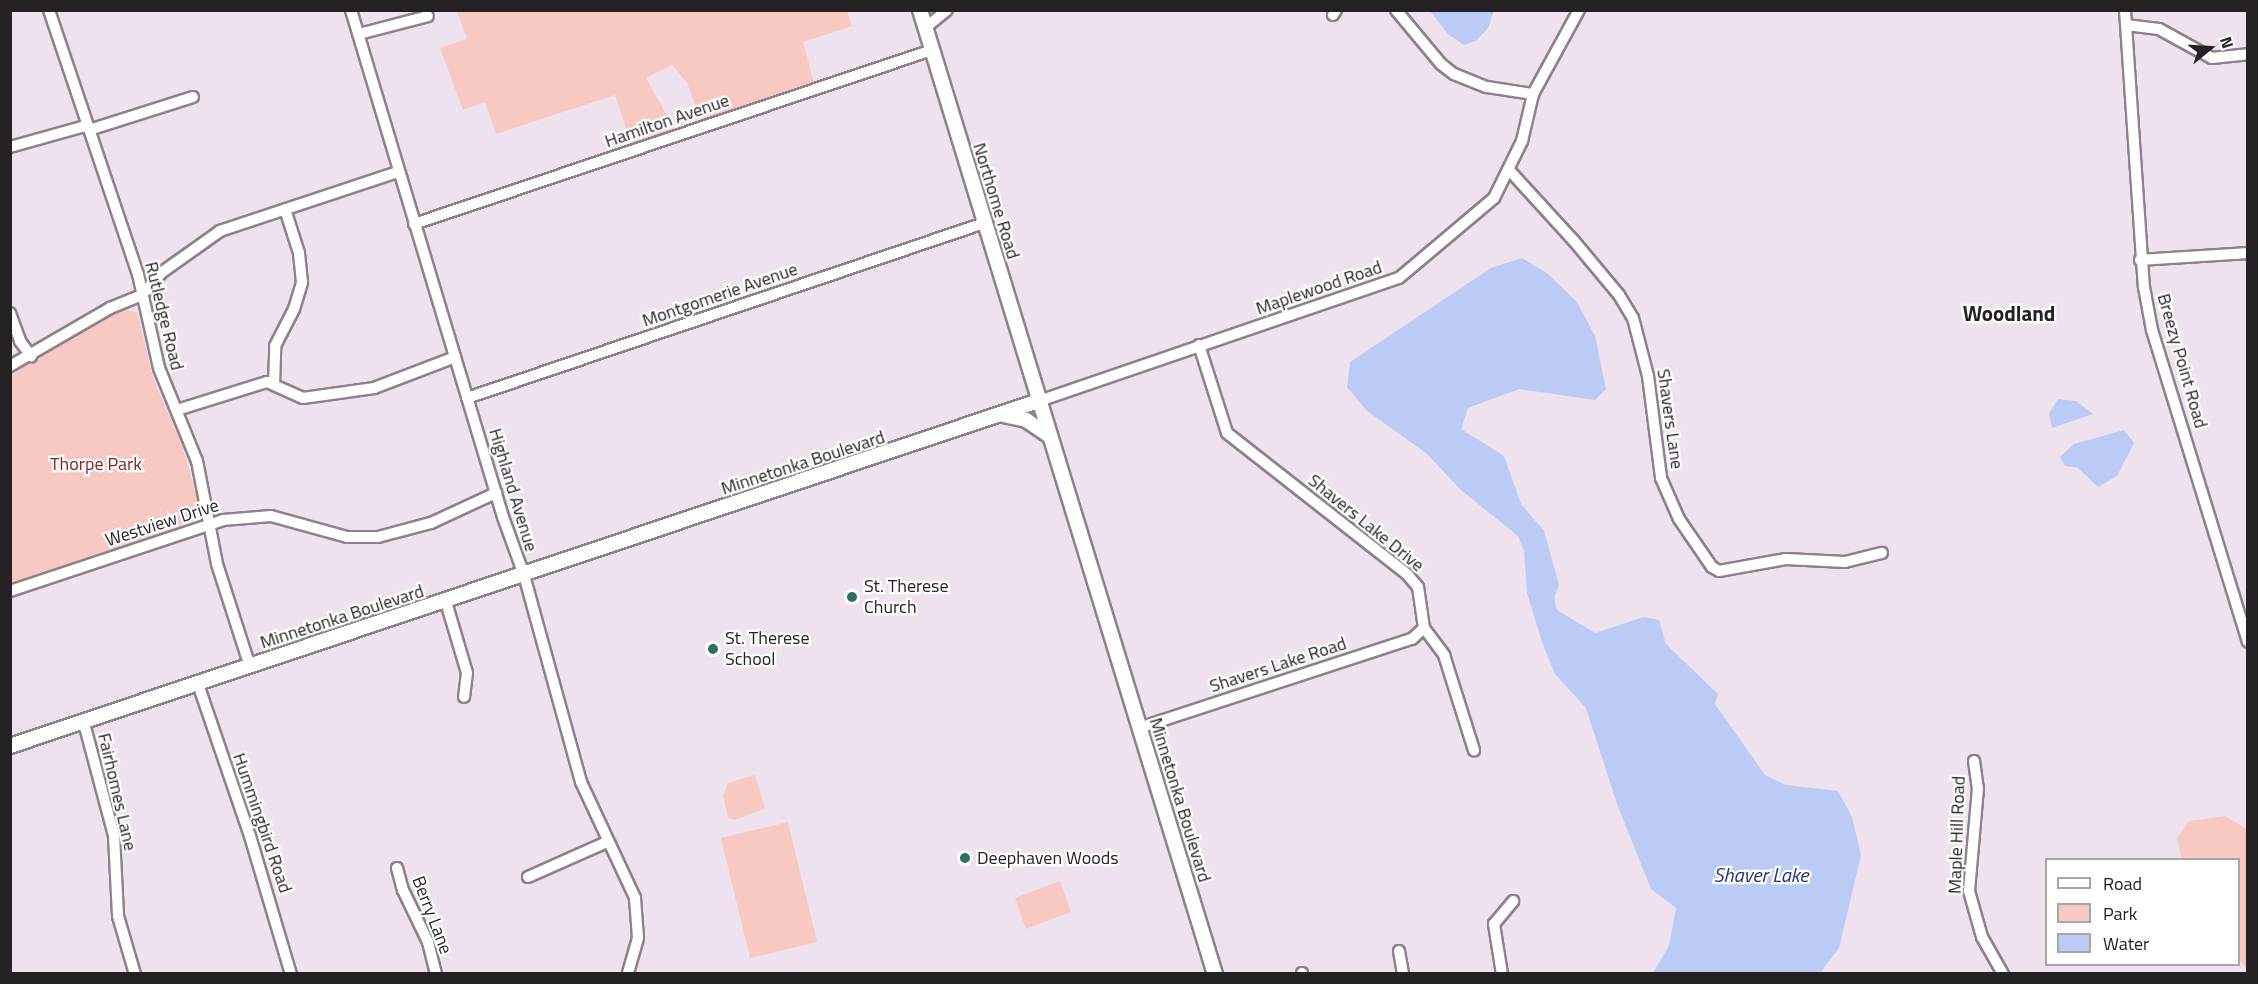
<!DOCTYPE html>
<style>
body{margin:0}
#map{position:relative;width:2258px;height:984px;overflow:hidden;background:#efe2ef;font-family:"Titillium Web",sans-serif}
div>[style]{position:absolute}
.green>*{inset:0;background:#f8c8c2}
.water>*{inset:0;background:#bbcbf6}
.roads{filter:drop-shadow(2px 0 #8d818c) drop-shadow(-2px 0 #8d818c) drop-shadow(0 2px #8d818c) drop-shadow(0 -2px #8d818c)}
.minor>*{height:10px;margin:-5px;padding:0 5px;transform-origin:5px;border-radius:5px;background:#fff}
.tertiary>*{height:14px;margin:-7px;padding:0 7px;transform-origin:7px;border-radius:7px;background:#fff}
.dots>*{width:16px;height:16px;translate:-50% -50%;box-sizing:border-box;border:3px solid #fff;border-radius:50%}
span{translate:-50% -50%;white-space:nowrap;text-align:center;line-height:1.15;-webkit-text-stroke:4.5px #fff;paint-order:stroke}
.street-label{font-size:18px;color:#262125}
.park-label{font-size:18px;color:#862321}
.poi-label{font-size:18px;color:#262125}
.left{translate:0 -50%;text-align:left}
.water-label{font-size:20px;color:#203281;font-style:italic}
.quarter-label{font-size:21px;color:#262125;font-weight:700}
.frame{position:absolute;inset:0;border:12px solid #262125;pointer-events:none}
.legend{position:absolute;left:2045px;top:858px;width:195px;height:108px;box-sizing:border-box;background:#fff;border:2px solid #a8a6a8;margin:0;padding:8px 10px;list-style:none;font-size:18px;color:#262125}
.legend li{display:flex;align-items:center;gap:12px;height:30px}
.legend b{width:30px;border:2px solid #a8a6a8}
.north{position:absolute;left:2180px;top:18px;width:60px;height:60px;-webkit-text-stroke:4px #fff;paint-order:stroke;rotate:72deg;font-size:16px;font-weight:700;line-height:24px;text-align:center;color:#262125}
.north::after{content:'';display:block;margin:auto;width:21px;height:27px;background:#262125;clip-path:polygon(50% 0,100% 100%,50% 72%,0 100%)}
</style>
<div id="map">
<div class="green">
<div style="clip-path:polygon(847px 11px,852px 26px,803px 42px,814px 82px,701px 120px,687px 83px,672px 65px,646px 78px,675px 130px,631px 144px,615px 95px,496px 134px,485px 102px,463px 110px,440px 48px,467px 39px,457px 11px)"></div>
<div style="clip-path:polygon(123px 309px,137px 312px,154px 381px,181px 442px,203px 518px,11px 585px,10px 371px)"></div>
<div style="clip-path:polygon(755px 775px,765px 809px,734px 820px,728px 818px,723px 796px,728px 783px)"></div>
<div style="clip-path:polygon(2225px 816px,2247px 829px,2247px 970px,2239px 960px,2238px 860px,2182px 859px,2177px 838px,2189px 821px)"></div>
<div style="clip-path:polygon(788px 822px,817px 942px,750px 958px,721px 838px)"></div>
<div style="clip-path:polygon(1060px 881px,1071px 912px,1026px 929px,1015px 898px)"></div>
</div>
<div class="water">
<div style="clip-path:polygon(1430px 11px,1494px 11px,1488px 28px,1476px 41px,1464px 45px,1448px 34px)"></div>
<div style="clip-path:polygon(1522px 258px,1547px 273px,1577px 302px,1595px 336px,1606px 389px,1595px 400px,1519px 389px,1468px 408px,1461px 429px,1504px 456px,1521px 504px,1544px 531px,1559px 585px,1554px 598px,1557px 610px,1595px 633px,1644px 617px,1659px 620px,1666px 644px,1718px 694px,1715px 704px,1765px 775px,1786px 785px,1838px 791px,1852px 817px,1861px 855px,1839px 948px,1820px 973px,1653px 973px,1669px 946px,1676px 908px,1651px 889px,1617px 804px,1586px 708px,1555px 674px,1542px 642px,1527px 593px,1524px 551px,1518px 536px,1461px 490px,1426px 453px,1367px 411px,1347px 387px,1350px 362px,1491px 268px)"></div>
<div style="clip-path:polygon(2058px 399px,2076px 401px,2093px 414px,2052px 428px,2049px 414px)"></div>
<div style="clip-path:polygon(2124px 430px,2134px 443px,2117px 476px,2098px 487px,2078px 468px,2065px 466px,2060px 457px,2074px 444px)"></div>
</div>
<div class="roads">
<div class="minor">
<div style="left:49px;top:10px;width:279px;rotate:71.4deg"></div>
<div style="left:138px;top:274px;width:96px;rotate:77.4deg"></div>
<div style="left:159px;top:368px;width:100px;rotate:67.8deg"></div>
<div style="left:197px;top:461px;width:105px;rotate:79deg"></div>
<div style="left:217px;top:564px;width:108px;rotate:72.2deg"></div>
<div style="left:351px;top:10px;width:529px;rotate:73.31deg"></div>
<div style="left:503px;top:517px;width:62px;rotate:70.1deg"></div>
<div style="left:524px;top:575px;width:215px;rotate:74.6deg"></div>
<div style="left:581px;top:782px;width:128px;rotate:65deg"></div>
<div style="left:635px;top:898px;width:40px;rotate:85.7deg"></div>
<div style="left:638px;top:938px;width:37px;rotate:106deg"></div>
<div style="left:1396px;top:10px;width:70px;rotate:50.2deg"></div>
<div style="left:1441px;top:64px;width:16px;rotate:38deg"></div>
<div style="left:1454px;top:74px;width:35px;rotate:22deg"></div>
<div style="left:1487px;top:87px;width:47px;rotate:8.7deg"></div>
<div style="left:2125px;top:10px;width:278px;rotate:86.1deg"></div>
<div style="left:2144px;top:287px;width:44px;rotate:79.5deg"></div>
<div style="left:2152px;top:330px;width:326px;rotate:72.9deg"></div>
<div style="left:1333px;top:15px;width:6px;rotate:-59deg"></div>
<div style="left:2126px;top:25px;width:33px;rotate:7deg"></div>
<div style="left:2159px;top:29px;width:60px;rotate:28.7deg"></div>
<div style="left:2212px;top:58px;width:36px;rotate:-6deg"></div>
<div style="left:925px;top:28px;width:28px;rotate:-39deg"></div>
<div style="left:359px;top:34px;width:71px;rotate:-14.6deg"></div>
<div style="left:89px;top:130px;width:109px;rotate:-17.6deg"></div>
<div style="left:10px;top:147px;width:78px;rotate:-15.6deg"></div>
<div style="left:1510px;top:171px;width:95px;rotate:47.6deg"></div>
<div style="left:1574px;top:241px;width:70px;rotate:50.2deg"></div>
<div style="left:1619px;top:295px;width:27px;rotate:59deg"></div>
<div style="left:1633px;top:318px;width:60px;rotate:75.5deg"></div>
<div style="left:1648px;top:376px;width:103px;rotate:82.7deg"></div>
<div style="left:1661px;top:478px;width:45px;rotate:66.3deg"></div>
<div style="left:1679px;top:519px;width:58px;rotate:55.5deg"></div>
<div style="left:1712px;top:567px;width:8px;rotate:30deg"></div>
<div style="left:1719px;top:571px;width:68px;rotate:-10.2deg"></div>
<div style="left:1786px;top:559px;width:59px;rotate:2.9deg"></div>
<div style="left:1845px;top:562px;width:38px;rotate:-14deg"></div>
<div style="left:414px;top:224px;width:546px;rotate:-18.57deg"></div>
<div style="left:2140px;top:260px;width:108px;rotate:-3.7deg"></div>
<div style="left:10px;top:313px;width:30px;rotate:70deg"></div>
<div style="left:20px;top:341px;width:19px;rotate:54deg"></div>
<div style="left:1199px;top:345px;width:92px;rotate:72.3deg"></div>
<div style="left:1227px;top:433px;width:229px;rotate:38.1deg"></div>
<div style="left:1407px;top:574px;width:17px;rotate:50deg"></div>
<div style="left:1418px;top:587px;width:41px;rotate:81.7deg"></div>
<div style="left:1424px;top:628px;width:34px;rotate:53deg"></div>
<div style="left:1444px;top:655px;width:100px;rotate:72.5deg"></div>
<div style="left:10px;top:366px;width:116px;rotate:-30.1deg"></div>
<div style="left:110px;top:308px;width:35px;rotate:-22deg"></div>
<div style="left:142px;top:295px;width:29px;rotate:-49deg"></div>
<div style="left:161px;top:273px;width:72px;rotate:-35.4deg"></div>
<div style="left:220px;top:231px;width:187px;rotate:-18.4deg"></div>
<div style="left:274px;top:384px;width:38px;rotate:-88deg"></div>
<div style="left:275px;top:346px;width:42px;rotate:-62.8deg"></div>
<div style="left:294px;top:309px;width:28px;rotate:-73deg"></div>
<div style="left:302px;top:282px;width:29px;rotate:-96deg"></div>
<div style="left:299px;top:253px;width:46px;rotate:-107.7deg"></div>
<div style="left:467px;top:398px;width:546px;rotate:-18.7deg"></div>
<div style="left:1039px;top:401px;width:380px;rotate:-18.9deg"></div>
<div style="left:1399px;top:278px;width:124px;rotate:-40.1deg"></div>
<div style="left:1494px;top:198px;width:64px;rotate:-63.8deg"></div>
<div style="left:1522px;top:141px;width:48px;rotate:-76.8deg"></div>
<div style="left:1533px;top:94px;width:96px;rotate:-61.3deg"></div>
<div style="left:177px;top:410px;width:94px;rotate:-17.3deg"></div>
<div style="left:267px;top:382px;width:39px;rotate:24deg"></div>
<div style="left:303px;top:398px;width:72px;rotate:-8deg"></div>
<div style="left:374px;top:388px;width:87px;rotate:-20.9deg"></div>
<div style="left:10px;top:591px;width:225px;rotate:-18.4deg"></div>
<div style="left:223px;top:520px;width:48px;rotate:-4.8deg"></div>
<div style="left:271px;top:516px;width:79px;rotate:15.4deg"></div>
<div style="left:347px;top:537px;width:31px"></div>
<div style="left:378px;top:537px;width:55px;rotate:-14.8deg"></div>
<div style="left:431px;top:523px;width:72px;rotate:-24.8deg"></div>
<div style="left:446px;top:602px;width:74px;rotate:73.5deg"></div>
<div style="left:467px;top:673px;width:24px;rotate:97deg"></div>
<div style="left:198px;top:684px;width:161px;rotate:71.1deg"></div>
<div style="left:250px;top:836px;width:144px;rotate:73.5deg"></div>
<div style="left:84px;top:723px;width:117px;rotate:75.1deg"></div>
<div style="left:114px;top:836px;width:80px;rotate:87.1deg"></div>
<div style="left:118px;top:916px;width:60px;rotate:73.7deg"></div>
<div style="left:1139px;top:728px;width:287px;rotate:-18.1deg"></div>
<div style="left:1412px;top:639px;width:16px;rotate:-43deg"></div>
<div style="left:1974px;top:761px;width:27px;rotate:82deg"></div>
<div style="left:1978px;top:788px;width:103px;rotate:95deg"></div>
<div style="left:1969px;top:891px;width:48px;rotate:74.2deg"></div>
<div style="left:1982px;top:937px;width:43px;rotate:60.4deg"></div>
<div style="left:397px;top:868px;width:23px;rotate:75deg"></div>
<div style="left:403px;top:890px;width:58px;rotate:64.3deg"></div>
<div style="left:428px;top:942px;width:33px;rotate:76deg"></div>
<div style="left:528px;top:877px;width:86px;rotate:-23.9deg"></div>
<div style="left:1399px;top:951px;width:23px;rotate:80deg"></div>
<div style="left:1302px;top:973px;width:1px;rotate:90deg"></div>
<div style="left:1502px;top:974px;width:51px;rotate:-99.1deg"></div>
<div style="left:1494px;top:924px;width:30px;rotate:-50deg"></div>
</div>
<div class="tertiary">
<div style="left:920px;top:10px;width:1008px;rotate:72.99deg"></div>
<div style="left:1003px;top:415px;width:24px;rotate:12deg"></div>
<div style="left:1026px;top:420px;width:29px;rotate:34deg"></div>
<div style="left:10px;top:746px;width:1085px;rotate:-18.54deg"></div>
</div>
</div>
<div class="dots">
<div style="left:852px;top:597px;background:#2a7064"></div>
<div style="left:713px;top:649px;background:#2a7064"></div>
<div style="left:965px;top:858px;background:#2a7064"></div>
</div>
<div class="street-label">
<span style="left:667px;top:121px;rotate:-19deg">Hamilton Avenue</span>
<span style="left:996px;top:201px;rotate:73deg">Northome Road</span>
<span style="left:1319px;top:288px;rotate:-19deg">Maplewood Road</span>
<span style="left:720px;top:295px;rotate:-19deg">Montgomerie Avenue</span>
<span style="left:164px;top:316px;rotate:76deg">Rutledge Road</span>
<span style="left:2182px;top:361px;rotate:74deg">Breezy Point Road</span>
<span style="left:1670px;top:419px;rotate:82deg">Shavers Lane</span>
<span style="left:803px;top:463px;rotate:-18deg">Minnetonka Boulevard</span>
<span style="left:513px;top:490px;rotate:73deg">Highland Avenue</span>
<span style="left:162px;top:523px;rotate:-18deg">Westview Drive</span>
<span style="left:1366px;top:523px;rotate:39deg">Shavers Lake Drive</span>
<span style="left:342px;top:617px;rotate:-18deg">Minnetonka Boulevard</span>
<span style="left:1278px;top:665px;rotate:-18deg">Shavers Lake Road</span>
<span style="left:117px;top:792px;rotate:77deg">Fairhomes Lane</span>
<span style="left:1180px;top:800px;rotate:73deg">Minnetonka Boulevard</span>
<span style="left:262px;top:823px;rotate:71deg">Hummingbird Road</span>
<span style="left:1957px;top:835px;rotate:-88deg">Maple Hill Road</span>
<span style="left:432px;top:915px;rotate:69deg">Berry Lane</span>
</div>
<div class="park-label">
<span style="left:96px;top:464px">Thorpe Park</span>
</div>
<div class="poi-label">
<span class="left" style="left:864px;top:597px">St. Therese<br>Church</span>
<span class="left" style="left:725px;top:649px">St. Therese<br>School</span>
<span class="left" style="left:977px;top:858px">Deephaven Woods</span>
</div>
<div class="water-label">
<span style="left:1761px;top:874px">Shaver Lake</span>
</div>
<div class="quarter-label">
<span style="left:2009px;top:313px">Woodland</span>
</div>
<div class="frame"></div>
<ul class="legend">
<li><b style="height:8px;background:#fff"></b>Road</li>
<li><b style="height:16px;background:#f8c8c2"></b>Park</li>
<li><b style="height:16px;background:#bbcbf6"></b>Water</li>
</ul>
<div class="north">N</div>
</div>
